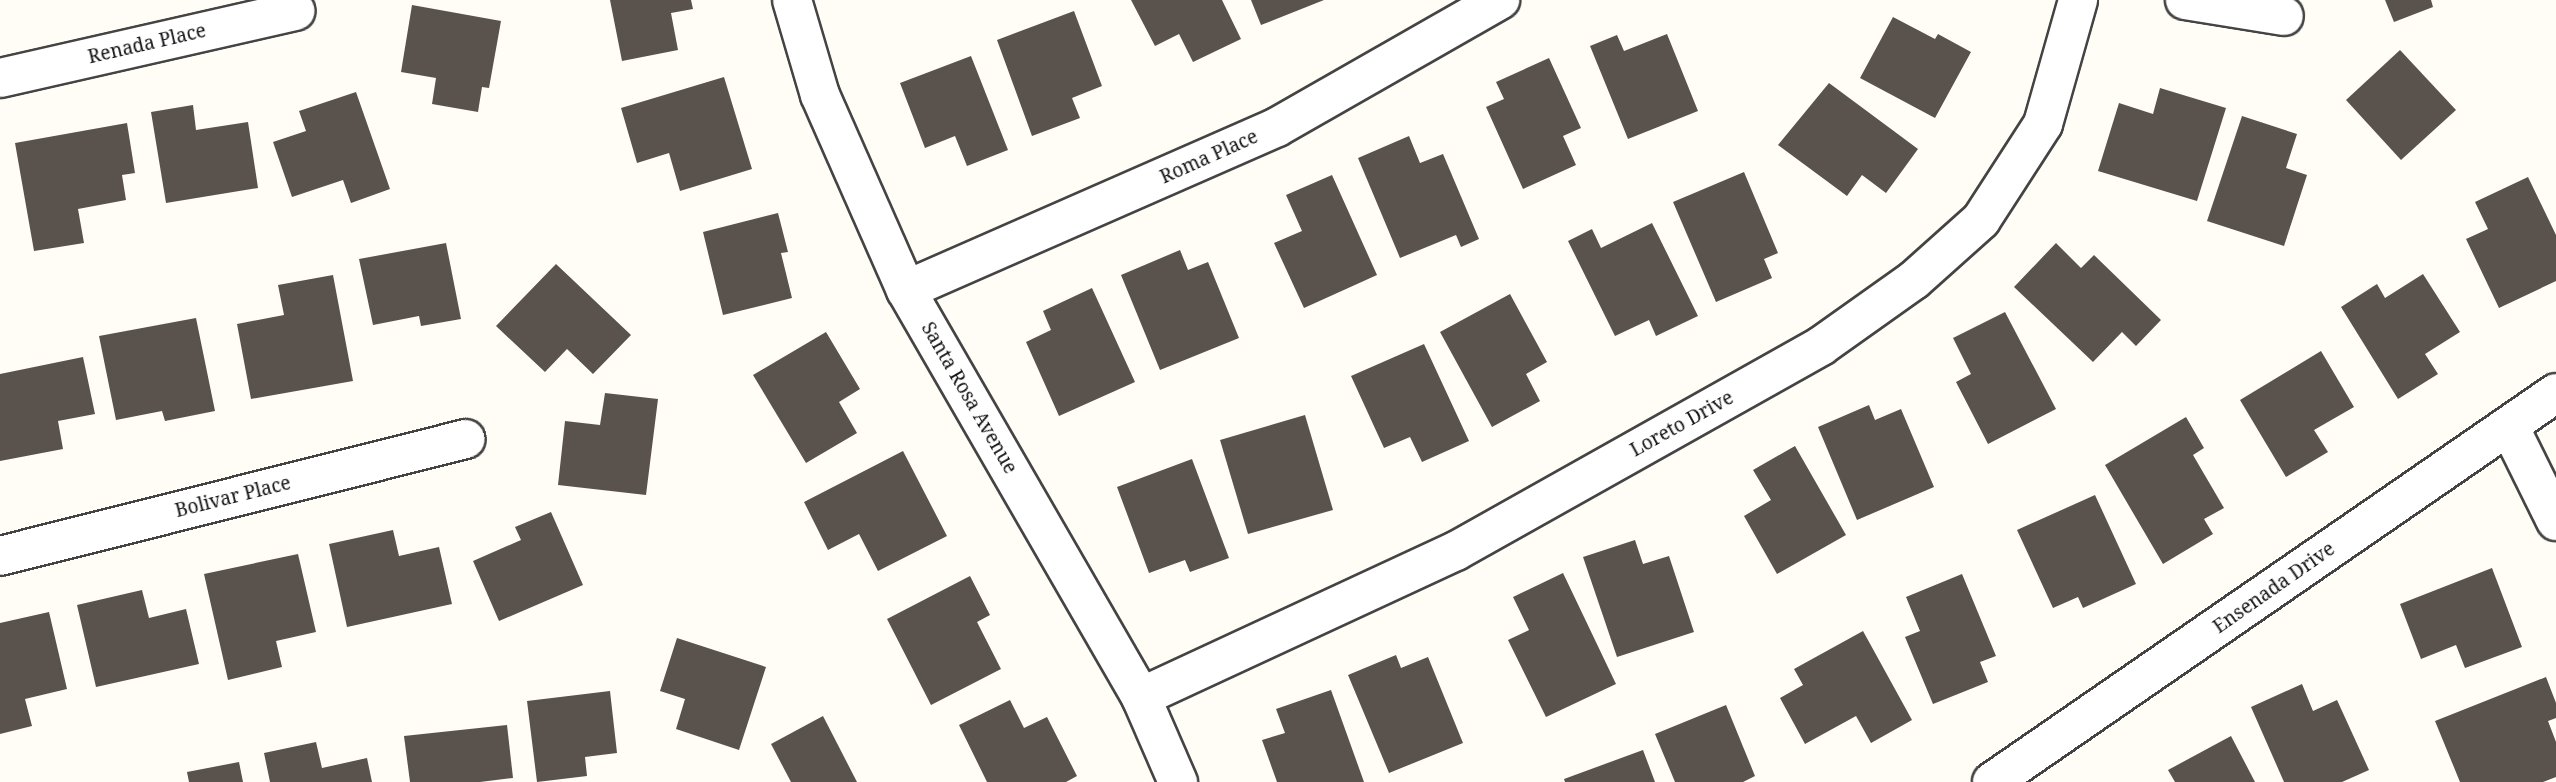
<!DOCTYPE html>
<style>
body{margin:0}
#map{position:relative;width:2556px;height:782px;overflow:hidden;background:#fffdf5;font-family:"Noto Serif",serif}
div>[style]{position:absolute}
.building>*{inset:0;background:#5a524d}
.roads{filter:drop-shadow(2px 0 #444) drop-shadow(-2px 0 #444) drop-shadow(0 2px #444) drop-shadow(0 -2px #444)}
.minor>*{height:38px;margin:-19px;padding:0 19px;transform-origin:19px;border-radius:19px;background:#fff}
span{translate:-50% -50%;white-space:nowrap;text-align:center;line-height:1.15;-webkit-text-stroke:7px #fff;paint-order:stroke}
.street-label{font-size:19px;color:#111}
</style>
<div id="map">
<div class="building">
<div style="clip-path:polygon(610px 0,691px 0,693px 9px,671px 13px,678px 50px,622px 61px)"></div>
<div style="clip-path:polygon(1131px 0,1222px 0,1241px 39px,1193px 62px,1179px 34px,1155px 46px)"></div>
<div style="clip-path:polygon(1251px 0,1324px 0,1261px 25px)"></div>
<div style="clip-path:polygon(2385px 0,2431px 0,2433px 7px,2394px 22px)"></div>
<div style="clip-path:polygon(412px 5px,501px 21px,489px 88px,482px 87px,478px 112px,432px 104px,436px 78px,401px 72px)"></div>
<div style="clip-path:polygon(1074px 11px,1102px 86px,1072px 98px,1080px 118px,1032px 136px,997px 40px)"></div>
<div style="clip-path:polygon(1893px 17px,1935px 39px,1938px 34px,1971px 52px,1935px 118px,1860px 78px)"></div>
<div style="clip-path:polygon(1667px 34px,1698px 111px,1628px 139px,1590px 46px,1617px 35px,1624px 51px)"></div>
<div style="clip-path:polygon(2400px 50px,2456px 110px,2401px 160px,2346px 100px)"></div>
<div style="clip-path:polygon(971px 56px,1008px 150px,967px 166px,955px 136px,925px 148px,900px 83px)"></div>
<div style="clip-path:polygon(1549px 58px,1581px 128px,1563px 136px,1576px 165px,1523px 189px,1486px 107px,1504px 99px,1496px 82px)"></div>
<div style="clip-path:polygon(724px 77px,752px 169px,680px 191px,669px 153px,637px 163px,621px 108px)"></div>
<div style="clip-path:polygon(1829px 83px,1918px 149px,1886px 193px,1862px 175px,1847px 196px,1778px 145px)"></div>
<div style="clip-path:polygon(2160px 88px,2226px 108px,2197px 201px,2098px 171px,2119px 103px,2153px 114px)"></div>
<div style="clip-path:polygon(356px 92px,390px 189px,351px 203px,343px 180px,292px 197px,273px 142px,306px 131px,299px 111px)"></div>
<div style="clip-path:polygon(193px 105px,196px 130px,248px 122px,258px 188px,166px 203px,151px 112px)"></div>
<div style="clip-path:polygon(2242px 116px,2297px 134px,2286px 168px,2307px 175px,2284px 246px,2207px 221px)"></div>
<div style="clip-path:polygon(127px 123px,135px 173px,122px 175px,126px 200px,78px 209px,84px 243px,34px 251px,15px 143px)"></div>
<div style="clip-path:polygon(1409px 136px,1420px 163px,1443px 154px,1479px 239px,1461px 247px,1456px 235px,1400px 258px,1358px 158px)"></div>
<div style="clip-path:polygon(1744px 172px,1778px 253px,1764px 259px,1772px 278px,1716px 302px,1673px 202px)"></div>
<div style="clip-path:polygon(1332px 175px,1377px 275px,1304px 308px,1274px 243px,1302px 231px,1286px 195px)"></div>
<div style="clip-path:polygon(2528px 177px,2556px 235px,2556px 281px,2499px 308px,2466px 239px,2488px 229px,2475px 202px)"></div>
<div style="clip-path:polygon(778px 213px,788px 252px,781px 253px,792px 298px,723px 315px,703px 232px)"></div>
<div style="clip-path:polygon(1652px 223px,1698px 316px,1656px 336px,1649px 320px,1615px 336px,1568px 241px,1592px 229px,1601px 248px)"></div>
<div style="clip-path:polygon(446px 243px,461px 319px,421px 326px,419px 316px,373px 325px,359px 259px)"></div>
<div style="clip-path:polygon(2056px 243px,2081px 268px,2094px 255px,2161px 320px,2136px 346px,2122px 332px,2093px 362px,2014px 287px)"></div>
<div style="clip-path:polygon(1180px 250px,1188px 270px,1208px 262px,1239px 338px,1160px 370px,1121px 275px)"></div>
<div style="clip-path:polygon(556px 264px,631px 335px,593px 374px,567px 349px,545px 372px,496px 326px)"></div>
<div style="clip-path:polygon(2423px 274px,2460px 332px,2425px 354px,2438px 374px,2398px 399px,2341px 307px,2377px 284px,2385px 298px)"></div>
<div style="clip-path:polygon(333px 275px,353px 381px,251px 399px,237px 324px,284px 315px,278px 285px)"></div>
<div style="clip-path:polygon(1092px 288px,1135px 382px,1059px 416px,1026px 342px,1051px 330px,1043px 311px)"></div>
<div style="clip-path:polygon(1510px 294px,1547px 362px,1526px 374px,1540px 401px,1492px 427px,1440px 332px)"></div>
<div style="clip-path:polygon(2005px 312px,2056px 409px,1988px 444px,1956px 382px,1971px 374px,1953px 338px)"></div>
<div style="clip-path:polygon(196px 318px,215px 411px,165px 421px,162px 411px,116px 420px,99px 336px)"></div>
<div style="clip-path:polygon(826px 332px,860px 389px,839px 402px,857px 433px,806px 463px,753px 375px)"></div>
<div style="clip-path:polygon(1424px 344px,1469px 441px,1422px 462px,1410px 437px,1384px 448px,1351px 376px)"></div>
<div style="clip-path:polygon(2321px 351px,2354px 407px,2314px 430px,2328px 452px,2286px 477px,2240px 400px)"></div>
<div style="clip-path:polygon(83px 357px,95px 414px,58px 421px,63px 449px,0 461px,0 374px)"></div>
<div style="clip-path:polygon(605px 393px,658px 399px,646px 495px,558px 485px,565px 421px,600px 425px)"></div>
<div style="clip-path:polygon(1869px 405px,1875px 420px,1901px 409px,1934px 487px,1857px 520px,1818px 427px)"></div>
<div style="clip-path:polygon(1305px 415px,1333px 510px,1248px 534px,1220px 440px)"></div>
<div style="clip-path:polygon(2186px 417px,2204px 448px,2193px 455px,2224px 508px,2204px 519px,2213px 534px,2163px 564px,2105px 465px)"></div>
<div style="clip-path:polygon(1795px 446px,1846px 535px,1777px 574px,1744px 516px,1771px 500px,1753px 470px)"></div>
<div style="clip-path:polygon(903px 451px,947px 536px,878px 571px,859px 534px,828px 550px,804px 502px)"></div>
<div style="clip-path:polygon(1192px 459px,1229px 558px,1190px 572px,1185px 560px,1149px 573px,1117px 487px)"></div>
<div style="clip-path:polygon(2095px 495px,2136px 584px,2083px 608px,2078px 597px,2053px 608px,2017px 530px)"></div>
<div style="clip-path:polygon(551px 512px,583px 585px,499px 621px,473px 561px,521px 540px,515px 527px)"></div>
<div style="clip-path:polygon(393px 530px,399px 556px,439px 547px,452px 604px,347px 627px,329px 544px)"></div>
<div style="clip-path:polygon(1635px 540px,1643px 564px,1669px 556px,1694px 632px,1617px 657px,1583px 557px)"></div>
<div style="clip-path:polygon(298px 554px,316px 632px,276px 641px,282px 667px,228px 680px,204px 574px)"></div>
<div style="clip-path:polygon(2492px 568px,2522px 647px,2465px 668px,2456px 645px,2421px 659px,2400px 604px)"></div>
<div style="clip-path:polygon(1563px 573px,1616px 684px,1546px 717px,1508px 640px,1529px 630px,1513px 597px)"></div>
<div style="clip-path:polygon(1962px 574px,1996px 656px,1980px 662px,1988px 682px,1933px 704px,1905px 637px,1920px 631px,1906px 597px)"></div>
<div style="clip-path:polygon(970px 576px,990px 615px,977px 622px,1001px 669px,931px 705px,887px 619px)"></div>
<div style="clip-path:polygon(142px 590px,149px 618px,186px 609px,199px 664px,96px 687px,77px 605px)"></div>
<div style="clip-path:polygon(49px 612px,67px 689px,25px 699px,32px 726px,0 734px,0 623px)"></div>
<div style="clip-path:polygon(1863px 631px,1912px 720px,1871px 743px,1856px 716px,1805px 744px,1780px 698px,1803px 685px,1794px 669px)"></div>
<div style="clip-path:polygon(677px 638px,766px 667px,739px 750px,676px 729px,685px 699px,660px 691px)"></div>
<div style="clip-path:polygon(1396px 655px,1401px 668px,1428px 657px,1463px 743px,1389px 773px,1348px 675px)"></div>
<div style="clip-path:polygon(2546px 677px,2556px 703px,2556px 718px,2548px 721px,2556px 742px,2556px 777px,2543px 782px,2460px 782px,2435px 721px)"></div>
<div style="clip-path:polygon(2302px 684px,2313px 711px,2337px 700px,2369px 770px,2342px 782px,2284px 782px,2251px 707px)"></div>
<div style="clip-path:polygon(1331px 690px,1364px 782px,1277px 782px,1262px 740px,1285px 733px,1276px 709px)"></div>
<div style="clip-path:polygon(610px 691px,617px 753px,585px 757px,587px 776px,537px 782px,527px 701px)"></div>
<div style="clip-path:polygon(1010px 700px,1024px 728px,1047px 717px,1077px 776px,1066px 782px,987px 782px,959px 725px)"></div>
<div style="clip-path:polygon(1726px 705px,1755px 776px,1743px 782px,1675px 782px,1655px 734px)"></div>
<div style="clip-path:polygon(823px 716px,857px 782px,791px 782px,771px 744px)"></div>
<div style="clip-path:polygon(507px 725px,513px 778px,480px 782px,410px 782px,404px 736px)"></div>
<div style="clip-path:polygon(2231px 736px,2255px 782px,2175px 782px,2168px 770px)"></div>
<div style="clip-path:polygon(316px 742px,322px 768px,367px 758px,372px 782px,270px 782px,264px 753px)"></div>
<div style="clip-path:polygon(1643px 750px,1655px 782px,1565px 782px,1564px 779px)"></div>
<div style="clip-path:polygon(239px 762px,243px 782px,189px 782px,187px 772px)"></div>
</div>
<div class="roads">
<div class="minor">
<div style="left:792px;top:0;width:99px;rotate:73.6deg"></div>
<div style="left:820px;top:95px;width:213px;rotate:66.2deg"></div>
<div style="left:906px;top:290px;width:470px;rotate:60deg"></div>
<div style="left:1141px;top:697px;width:93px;rotate:66.5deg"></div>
<div style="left:2185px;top:0;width:100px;rotate:9.2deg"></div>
<div style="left:0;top:78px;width:303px;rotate:-12.8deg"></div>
<div style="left:906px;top:290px;width:405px;rotate:-23.7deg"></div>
<div style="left:1277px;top:127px;width:257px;rotate:-29.7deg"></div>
<div style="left:2509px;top:426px;width:106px;rotate:63.7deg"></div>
<div style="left:0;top:556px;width:480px;rotate:-14.1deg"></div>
<div style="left:1141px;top:697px;width:347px;rotate:-24.9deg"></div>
<div style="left:1456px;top:551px;width:419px;rotate:-29.3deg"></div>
<div style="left:1821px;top:346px;width:114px;rotate:-35.4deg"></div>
<div style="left:1914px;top:280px;width:90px;rotate:-41.8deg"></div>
<div style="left:1981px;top:220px;width:114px;rotate:-57.1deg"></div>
<div style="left:2043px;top:124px;width:129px;rotate:-74.2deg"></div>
<div style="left:1992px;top:782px;width:685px;rotate:-34.59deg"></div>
</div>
</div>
<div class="street-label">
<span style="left:147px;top:44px;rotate:-13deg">Renada Place</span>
<span style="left:1209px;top:157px;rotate:-24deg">Roma Place</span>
<span style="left:969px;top:398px;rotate:60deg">Santa Rosa Avenue</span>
<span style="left:1682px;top:424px;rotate:-29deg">Loreto Drive</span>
<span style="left:233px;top:497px;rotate:-14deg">Bolivar Place</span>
<span style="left:2274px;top:588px;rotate:-35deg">Ensenada Drive</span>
</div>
</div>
